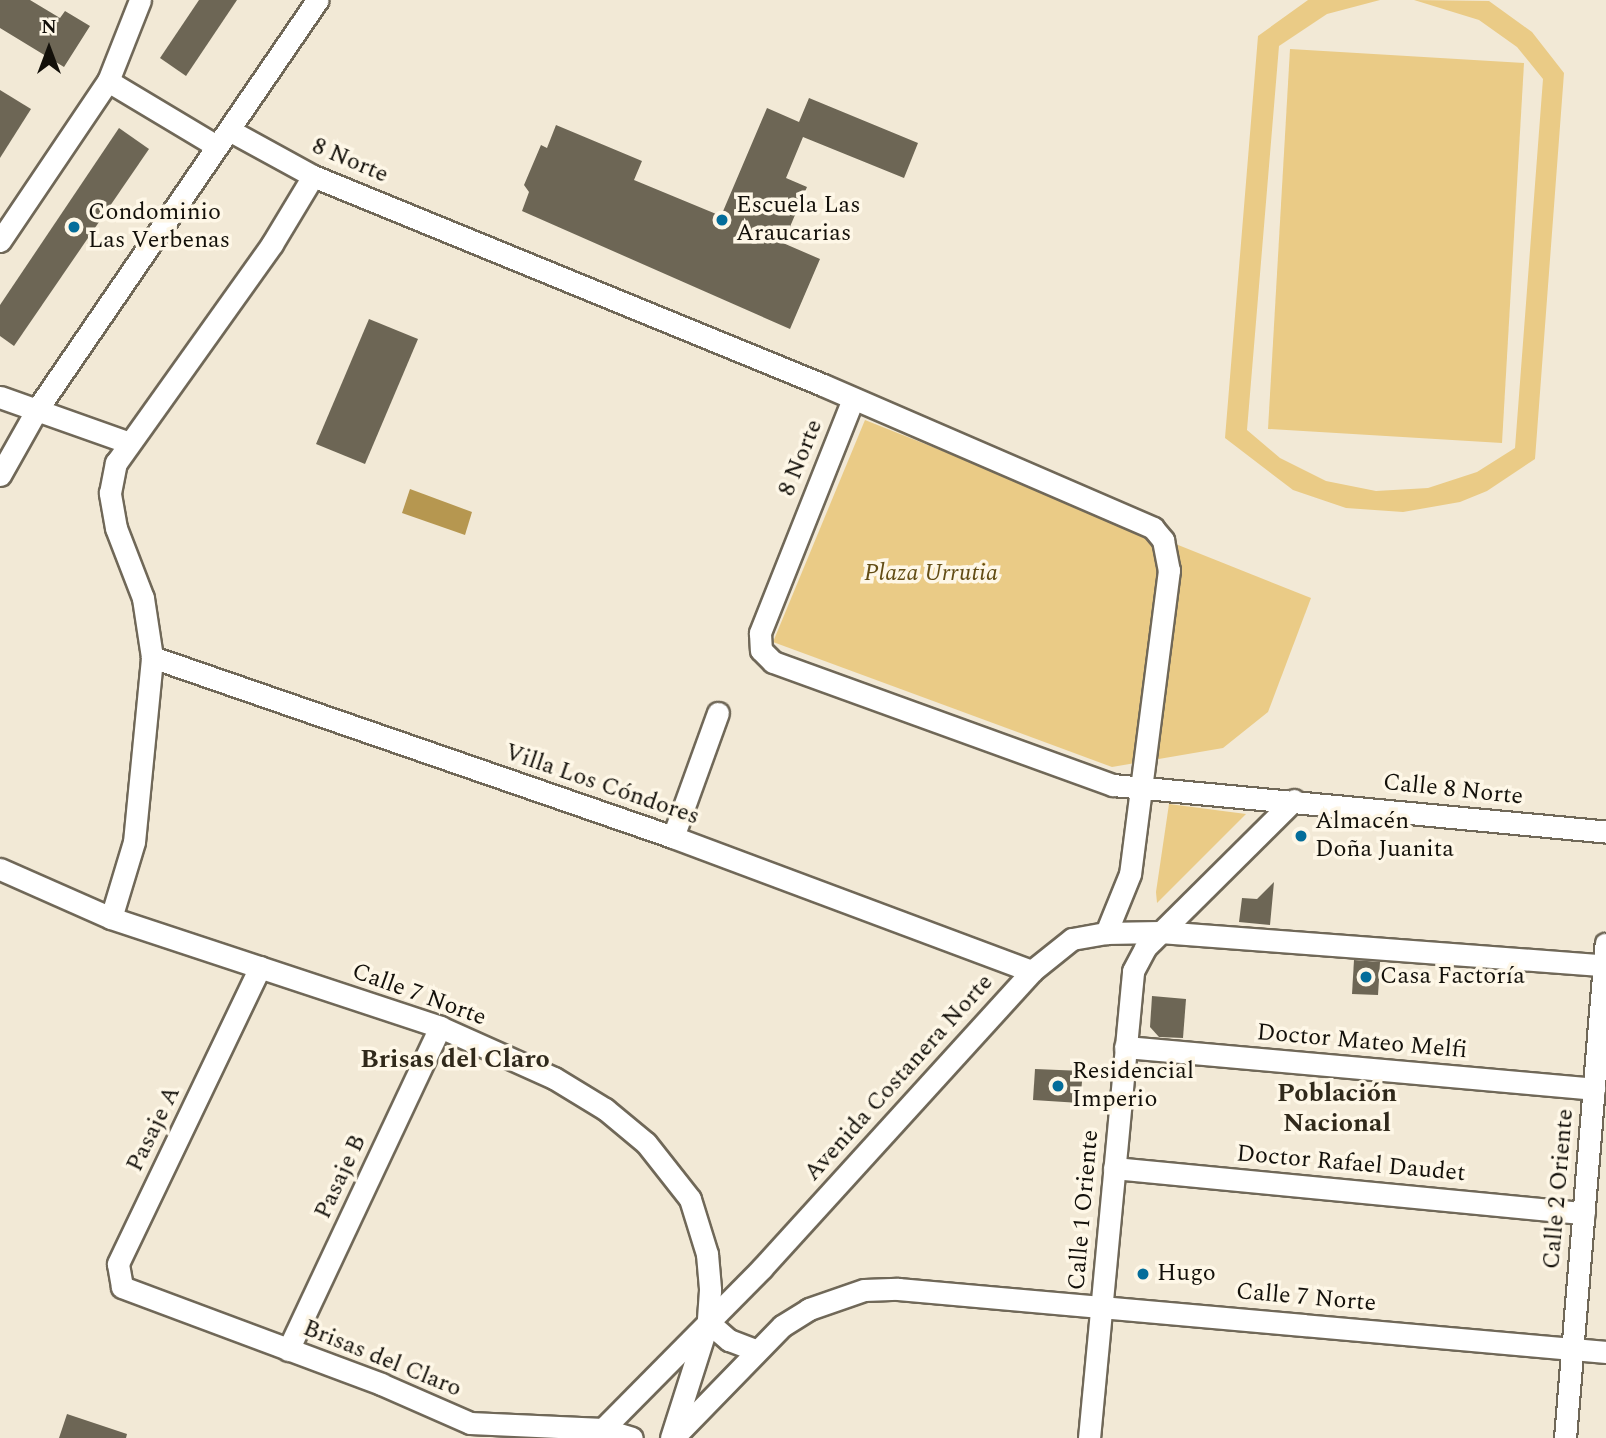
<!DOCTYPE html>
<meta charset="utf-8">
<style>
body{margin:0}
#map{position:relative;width:1606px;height:1438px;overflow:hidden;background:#f2e9d6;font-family:Spectral,serif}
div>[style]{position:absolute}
.green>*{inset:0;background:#eacb86}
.water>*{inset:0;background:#b69750}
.building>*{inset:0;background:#6d6655}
.roads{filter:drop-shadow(2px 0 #706858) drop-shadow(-2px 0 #706858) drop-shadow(0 2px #706858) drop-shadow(0 -2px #706858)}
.street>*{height:21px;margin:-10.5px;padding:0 10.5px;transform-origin:10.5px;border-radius:10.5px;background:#fff}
.dots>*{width:19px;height:19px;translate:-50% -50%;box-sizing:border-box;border:4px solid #fef7e7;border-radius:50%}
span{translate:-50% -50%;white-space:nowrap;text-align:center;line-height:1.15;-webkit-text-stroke:7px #fef7e7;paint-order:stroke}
.street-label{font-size:24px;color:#13100a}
.poi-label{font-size:24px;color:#13100a}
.left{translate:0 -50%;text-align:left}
.park-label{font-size:24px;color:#624c14;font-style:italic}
.neighbourhood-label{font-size:26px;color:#30291b;font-weight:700}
.north{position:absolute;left:14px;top:14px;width:70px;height:70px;-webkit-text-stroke:5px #fef7e7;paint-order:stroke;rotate:0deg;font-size:19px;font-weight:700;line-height:28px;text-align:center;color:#13100a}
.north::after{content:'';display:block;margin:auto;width:24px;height:32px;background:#13100a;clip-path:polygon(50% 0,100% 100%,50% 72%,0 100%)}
</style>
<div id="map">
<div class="green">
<div style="clip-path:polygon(1308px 0,1380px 0,1327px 14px,1279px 46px,1247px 430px,1280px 458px,1326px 481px,1376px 491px,1428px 488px,1477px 472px,1515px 448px,1543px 79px,1517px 47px,1479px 20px,1414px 0,1489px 1px,1532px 32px,1564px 73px,1535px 459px,1487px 491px,1460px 502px,1403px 512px,1346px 508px,1293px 490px,1225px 438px,1258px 36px)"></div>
<div style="clip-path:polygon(1290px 49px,1524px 63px,1502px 443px,1268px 429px)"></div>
<div style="clip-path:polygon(865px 420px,1311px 598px,1268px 712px,1223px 748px,1112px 767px,773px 642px)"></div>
<div style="clip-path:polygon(1169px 804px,1246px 814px,1157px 903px,1156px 892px)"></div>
</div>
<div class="water">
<div style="clip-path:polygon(410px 489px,472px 512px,465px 535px,402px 513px)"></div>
</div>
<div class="building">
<div style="clip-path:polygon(0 0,30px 0,60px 18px,65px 11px,90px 26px,64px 67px,0 28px)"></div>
<div style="clip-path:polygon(199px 0,237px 0,186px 76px,160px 58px)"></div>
<div style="clip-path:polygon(0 90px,31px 109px,0 158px)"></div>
<div style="clip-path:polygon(809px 98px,918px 143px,904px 178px,803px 137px,786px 178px,807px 187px,783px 243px,820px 259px,790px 329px,522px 211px,529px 192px,524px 185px,541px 145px,547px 148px,556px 125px,642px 161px,634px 180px,721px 216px,767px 108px,799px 122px)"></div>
<div style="clip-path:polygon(119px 128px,149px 149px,14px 346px,0 336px,0 305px)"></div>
<div style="clip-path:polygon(369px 319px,418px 339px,365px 464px,316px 444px)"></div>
<div style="clip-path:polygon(1274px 882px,1270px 925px,1239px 922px,1242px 898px,1257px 899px)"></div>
<div style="clip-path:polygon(1354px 960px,1380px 962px,1378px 995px,1352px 994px)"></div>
<div style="clip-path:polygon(1152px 996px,1186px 999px,1183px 1038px,1159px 1037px,1150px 1027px)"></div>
<div style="clip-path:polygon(1035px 1069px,1083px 1071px,1080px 1103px,1033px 1100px)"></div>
<div style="clip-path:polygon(67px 1414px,127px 1434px,126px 1438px,59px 1438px)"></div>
</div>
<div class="roads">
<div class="street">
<div style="left:108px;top:81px;width:125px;rotate:30.9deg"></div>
<div style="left:229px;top:130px;width:96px;rotate:28.7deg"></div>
<div style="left:313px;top:176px;width:551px;rotate:22.28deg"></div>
<div style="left:823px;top:385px;width:360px;rotate:23.4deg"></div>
<div style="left:1153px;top:528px;width:16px;rotate:50deg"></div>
<div style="left:1163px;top:540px;width:31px;rotate:79deg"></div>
<div style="left:1169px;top:570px;width:306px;rotate:97.3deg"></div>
<div style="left:1130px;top:874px;width:64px;rotate:112.1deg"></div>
<div style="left:0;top:241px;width:193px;rotate:-56deg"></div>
<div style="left:108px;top:81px;width:87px;rotate:-68.4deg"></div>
<div style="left:0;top:397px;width:135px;rotate:19.5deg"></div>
<div style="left:853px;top:399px;width:252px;rotate:111.7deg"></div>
<div style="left:760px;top:633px;width:17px;rotate:87deg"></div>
<div style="left:761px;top:650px;width:17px;rotate:45deg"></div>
<div style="left:773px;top:662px;width:362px;rotate:19.9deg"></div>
<div style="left:1113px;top:785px;width:495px;rotate:5.4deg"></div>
<div style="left:0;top:475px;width:73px;rotate:-60.6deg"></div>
<div style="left:36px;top:411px;width:498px;rotate:-55.6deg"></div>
<div style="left:152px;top:657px;width:551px;rotate:19.06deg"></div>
<div style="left:673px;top:837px;width:383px;rotate:20.5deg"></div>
<div style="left:673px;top:837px;width:132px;rotate:-70.1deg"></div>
<div style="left:0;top:869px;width:121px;rotate:23.8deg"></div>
<div style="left:111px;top:918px;width:347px;rotate:18.3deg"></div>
<div style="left:440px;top:1027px;width:125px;rotate:24.1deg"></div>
<div style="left:554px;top:1078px;width:60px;rotate:31.3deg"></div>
<div style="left:605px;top:1109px;width:53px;rotate:39.7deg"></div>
<div style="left:646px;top:1143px;width:71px;rotate:51.8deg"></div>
<div style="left:690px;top:1199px;width:58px;rotate:72.8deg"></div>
<div style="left:707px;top:1254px;width:36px;rotate:85deg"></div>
<div style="left:710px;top:1290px;width:32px;rotate:94deg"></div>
<div style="left:708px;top:1322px;width:122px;rotate:107.7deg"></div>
<div style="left:111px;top:918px;width:79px;rotate:-73.2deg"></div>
<div style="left:134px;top:842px;width:186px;rotate:-84.4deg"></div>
<div style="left:152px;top:657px;width:60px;rotate:-98.7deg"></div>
<div style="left:143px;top:598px;width:75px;rotate:-111.1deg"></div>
<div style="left:116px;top:528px;width:36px;rotate:-100deg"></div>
<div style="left:110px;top:493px;width:31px;rotate:-79deg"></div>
<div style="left:116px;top:463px;width:269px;rotate:-54.5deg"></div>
<div style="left:272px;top:244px;width:79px;rotate:-58.9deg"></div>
<div style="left:260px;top:967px;width:329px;rotate:115.6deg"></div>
<div style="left:118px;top:1264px;width:23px;rotate:80deg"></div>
<div style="left:122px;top:1287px;width:277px;rotate:20.5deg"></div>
<div style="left:381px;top:1384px;width:97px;rotate:23.7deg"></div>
<div style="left:470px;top:1423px;width:133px;rotate:2.6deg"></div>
<div style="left:603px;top:1429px;width:30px;rotate:17deg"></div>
<div style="left:1125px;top:1047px;width:471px;rotate:5.1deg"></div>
<div style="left:1114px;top:1168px;width:472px;rotate:5.5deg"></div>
<div style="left:708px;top:1322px;width:28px;rotate:41deg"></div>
<div style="left:729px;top:1340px;width:28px;rotate:21deg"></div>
<div style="left:288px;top:1350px;width:357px;rotate:-64.8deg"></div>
<div style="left:675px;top:1436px;width:153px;rotate:-45.8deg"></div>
<div style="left:782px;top:1326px;width:32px;rotate:-32deg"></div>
<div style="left:809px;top:1309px;width:58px;rotate:-19.1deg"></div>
<div style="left:864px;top:1290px;width:34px;rotate:-2deg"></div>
<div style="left:898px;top:1289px;width:711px;rotate:5.08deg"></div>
<div style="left:594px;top:1438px;width:239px;rotate:-45.3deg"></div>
<div style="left:762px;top:1268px;width:401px;rotate:-47.7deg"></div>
<div style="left:1032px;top:971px;width:51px;rotate:-38.7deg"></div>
<div style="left:1072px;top:939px;width:35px;rotate:-10deg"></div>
<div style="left:1106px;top:933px;width:54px;rotate:-1.1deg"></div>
<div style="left:1160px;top:932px;width:445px;rotate:4.3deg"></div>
<div style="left:1089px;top:1438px;width:469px;rotate:-84.6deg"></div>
<div style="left:1133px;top:971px;width:26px;rotate:-62deg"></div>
<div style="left:1145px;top:948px;width:210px;rotate:-44.8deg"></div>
<div style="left:1565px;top:1438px;width:496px;rotate:-85.3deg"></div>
</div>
</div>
<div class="dots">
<div style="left:722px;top:220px;background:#046d9a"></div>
<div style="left:74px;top:227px;background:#046d9a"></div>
<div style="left:1301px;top:836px;background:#046d9a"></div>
<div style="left:1366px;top:977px;background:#046d9a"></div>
<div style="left:1058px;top:1086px;background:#046d9a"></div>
<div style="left:1143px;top:1274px;background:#046d9a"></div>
</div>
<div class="street-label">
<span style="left:350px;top:161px;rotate:23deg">8 Norte</span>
<span style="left:801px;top:458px;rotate:-68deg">8 Norte</span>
<span style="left:602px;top:785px;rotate:19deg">Villa Los Cóndores</span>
<span style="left:1453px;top:790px;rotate:6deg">Calle 8 Norte</span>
<span style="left:419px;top:995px;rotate:20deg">Calle 7 Norte</span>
<span style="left:1362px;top:1042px;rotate:5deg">Doctor Mateo Melfi</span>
<span style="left:899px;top:1078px;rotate:-48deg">Avenida Costanera Norte</span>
<span style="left:154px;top:1129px;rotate:-64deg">Pasaje A</span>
<span style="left:1351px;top:1164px;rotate:5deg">Doctor Rafael Daudet</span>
<span style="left:341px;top:1177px;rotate:-65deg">Pasaje B</span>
<span style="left:1559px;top:1189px;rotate:-85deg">Calle 2 Oriente</span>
<span style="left:1084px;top:1210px;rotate:-85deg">Calle 1 Oriente</span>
<span style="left:1306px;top:1298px;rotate:5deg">Calle 7 Norte</span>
<span style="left:382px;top:1359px;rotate:22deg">Brisas del Claro</span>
</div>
<div class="poi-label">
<span class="left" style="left:736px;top:220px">Escuela Las<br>Araucarias</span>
<span class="left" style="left:88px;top:227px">Condominio<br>Las Verbenas</span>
<span class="left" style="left:1315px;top:836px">Almacén<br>Doña Juanita</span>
<span class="left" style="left:1380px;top:977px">Casa Factoría</span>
<span class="left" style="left:1072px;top:1086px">Residencial<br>Imperio</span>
<span class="left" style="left:1157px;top:1274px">Hugo</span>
</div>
<div class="park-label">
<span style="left:931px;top:574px">Plaza Urrutia</span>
</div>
<div class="neighbourhood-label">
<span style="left:455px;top:1060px">Brisas del Claro</span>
<span style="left:1337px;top:1109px">Población<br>Nacional</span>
</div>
<div class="north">N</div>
</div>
